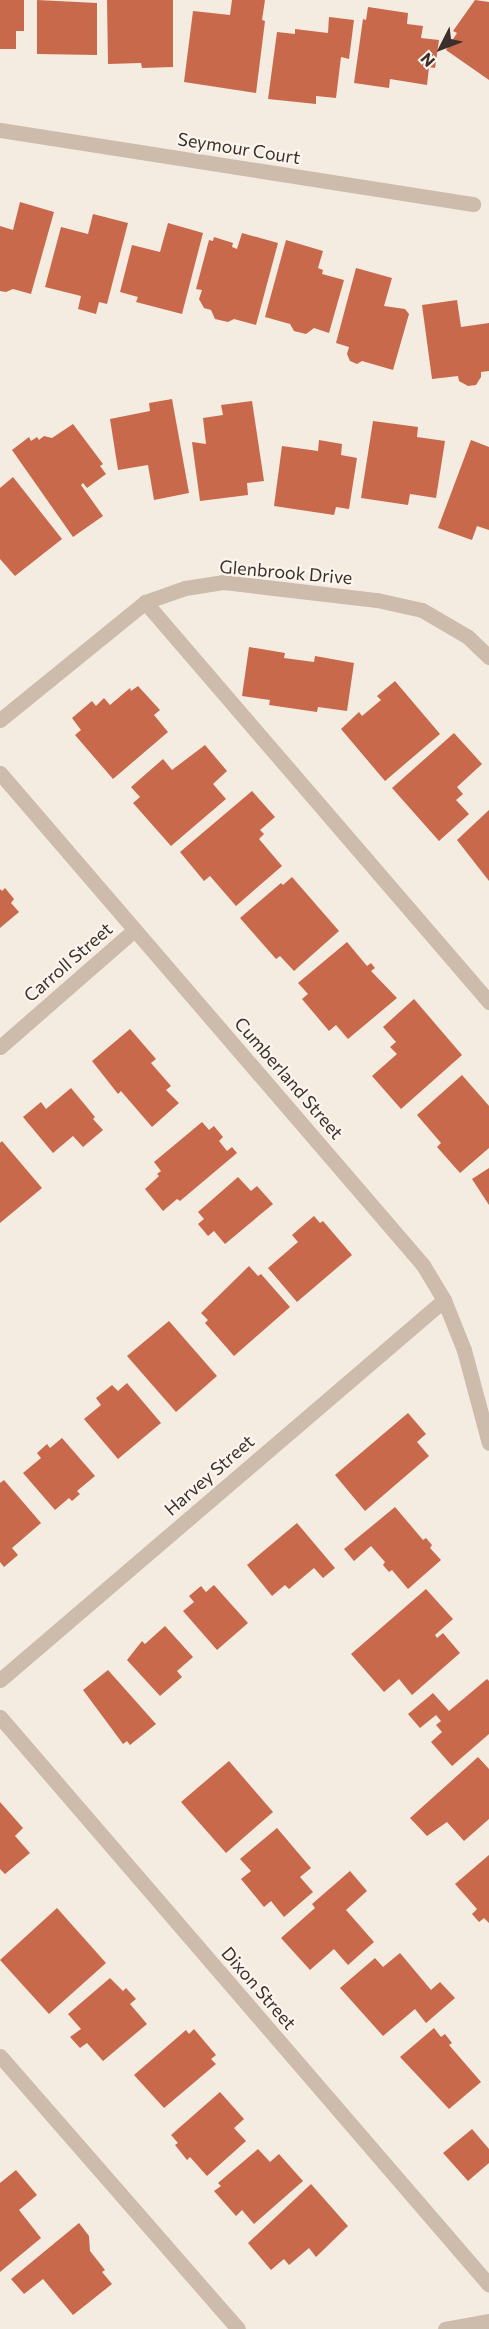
<!DOCTYPE html>
<style>
body{margin:0}
#map{position:relative;width:489px;height:2329px;overflow:hidden;background:#f4ebe1;font-family:Commissioner,sans-serif}
div>[style]{position:absolute}
.building>*{inset:0;background:#c8694b}
.minor>*{height:15px;margin:-7.5px;padding:0 7.5px;transform-origin:7.5px;border-radius:7.5px;background:#cdbbac}
span{translate:-50% -50%;white-space:nowrap;text-align:center;line-height:1.15;-webkit-text-stroke:4.5px #fbf5ee;paint-order:stroke}
.street-label{font-size:18px;color:#3b302b}
.north{position:absolute;left:411px;top:18px;width:60px;height:60px;-webkit-text-stroke:4px #fbf5ee;paint-order:stroke;rotate:228deg;font-size:16px;font-weight:700;line-height:24px;text-align:center;color:#3b302b}
.north::after{content:'';display:block;margin:auto;width:21px;height:27px;background:#3b302b;clip-path:polygon(50% 0,100% 100%,50% 72%,0 100%)}
</style>
<div id="map">
<div class="building">
<div style="clip-path:polygon(0 0,24px 0,24px 31px,16px 31px,16px 49px,0 49px)"></div>
<div style="clip-path:polygon(37px 0,97px 3px,97px 55px,37px 54px)"></div>
<div style="clip-path:polygon(107px 0,173px 0,173px 67px,142px 68px,141px 63px,108px 64px)"></div>
<div style="clip-path:polygon(232px 0,265px 0,262px 20px,265px 21px,256px 93px,184px 82px,193px 11px,230px 15px)"></div>
<div style="clip-path:polygon(475px 0,489px 2px,489px 80px,446px 50px,457px 33px,453px 31px)"></div>
<div style="clip-path:polygon(368px 7px,408px 13px,407px 24px,423px 26px,421px 38px,439px 40px,435px 68px,429px 67px,427px 85px,390px 79px,389px 88px,354px 83px,363px 19px,366px 20px)"></div>
<div style="clip-path:polygon(329px 17px,354px 20px,349px 59px,341px 57px,336px 98px,316px 96px,316px 104px,268px 99px,277px 32px,295px 34px,295px 29px,328px 33px)"></div>
<div style="clip-path:polygon(20px 202px,54px 212px,31px 294px,13px 289px,6px 292px,0 291px,0 226px,13px 230px)"></div>
<div style="clip-path:polygon(93px 214px,128px 223px,107px 304px,99px 302px,96px 314px,78px 309px,81px 296px,45px 287px,61px 227px,88px 234px)"></div>
<div style="clip-path:polygon(168px 223px,203px 233px,182px 314px,136px 302px,138px 297px,120px 292px,132px 245px,160px 252px)"></div>
<div style="clip-path:polygon(242px 233px,278px 243px,256px 325px,234px 319px,228px 322px,215px 319px,211px 310px,204px 308px,199px 299px,202px 290px,196px 289px,209px 240px,213px 241px,214px 237px,233px 243px,232px 247px,237px 249px)"></div>
<div style="clip-path:polygon(286px 240px,323px 251px,318px 268px,323px 270px,322px 274px,344px 280px,329px 333px,314px 328px,306px 334px,294px 331px,290px 324px,265px 317px)"></div>
<div style="clip-path:polygon(356px 268px,392px 278px,384px 306px,405px 309px,409px 314px,393px 370px,362px 361px,357px 364px,350px 361px,347px 354px,349px 347px,336px 343px)"></div>
<div style="clip-path:polygon(457px 300px,461px 327px,489px 323px,489px 371px,481px 372px,481px 377px,476px 385px,468px 386px,459px 381px,458px 376px,432px 379px,422px 305px)"></div>
<div style="clip-path:polygon(172px 399px,189px 493px,154px 500px,148px 465px,118px 470px,110px 419px,150px 411px,149px 403px)"></div>
<div style="clip-path:polygon(252px 401px,264px 481px,247px 483px,248px 495px,200px 501px,192px 442px,206px 444px,203px 418px,223px 415px,221px 405px)"></div>
<div style="clip-path:polygon(373px 421px,418px 427px,417px 437px,445px 441px,436px 498px,410px 494px,408px 505px,361px 498px)"></div>
<div style="clip-path:polygon(73px 424px,103px 464px,100px 466px,106px 474px,87px 488px,83px 483px,81px 485px,103px 516px,73px 537px,12px 450px,29px 437px,31px 441px,37px 437px,39px 440px,44px 436px,52px 438px)"></div>
<div style="clip-path:polygon(319px 440px,342px 444px,341px 455px,357px 458px,349px 509px,336px 507px,334px 515px,274px 506px,282px 446px,318px 451px)"></div>
<div style="clip-path:polygon(471px 440px,489px 447px,489px 530px,477px 526px,472px 540px,438px 528px)"></div>
<div style="clip-path:polygon(13px 477px,62px 539px,15px 576px,0 559px,0 488px)"></div>
<div style="clip-path:polygon(249px 647px,285px 653px,284px 658px,314px 662px,315px 656px,354px 663px,347px 711px,318px 707px,317px 712px,269px 705px,270px 700px,242px 696px)"></div>
<div style="clip-path:polygon(395px 681px,440px 734px,385px 781px,341px 729px,359px 712px,362px 716px,381px 700px,377px 696px)"></div>
<div style="clip-path:polygon(138px 686px,160px 710px,154px 715px,168px 732px,113px 779px,75px 735px,81px 730px,72px 718px,92px 701px,96px 706px,104px 698px,110px 705px,130px 688px,131px 691px)"></div>
<div style="clip-path:polygon(454px 733px,482px 764px,457px 787px,463px 794px,456px 800px,469px 814px,439px 841px,392px 788px)"></div>
<div style="clip-path:polygon(205px 745px,227px 771px,213px 784px,226px 799px,171px 846px,133px 803px,140px 797px,131px 787px,163px 759px,172px 770px)"></div>
<div style="clip-path:polygon(252px 791px,275px 817px,260px 830px,264px 834px,259px 839px,282px 866px,236px 906px,210px 876px,204px 881px,180px 852px)"></div>
<div style="clip-path:polygon(489px 810px,489px 881px,457px 840px)"></div>
<div style="clip-path:polygon(292px 877px,339px 931px,294px 971px,280px 956px,276px 959px,240px 918px,281px 883px,283px 885px)"></div>
<div style="clip-path:polygon(5px 888px,14px 899px,11px 903px,19px 912px,0 928px,0 889px,2px 891px)"></div>
<div style="clip-path:polygon(347px 942px,367px 966px,371px 963px,375px 968px,371px 971px,397px 998px,348px 1039px,336px 1025px,329px 1031px,302px 999px,308px 994px,298px 983px)"></div>
<div style="clip-path:polygon(414px 999px,462px 1055px,401px 1109px,372px 1076px,397px 1054px,390px 1047px,396px 1042px,383px 1027px)"></div>
<div style="clip-path:polygon(130px 1029px,156px 1059px,151px 1063px,171px 1086px,166px 1090px,179px 1103px,152px 1127px,121px 1091px,118px 1094px,92px 1061px)"></div>
<div style="clip-path:polygon(462px 1075px,489px 1106px,489px 1148px,460px 1173px,437px 1147px,441px 1143px,417px 1115px)"></div>
<div style="clip-path:polygon(71px 1088px,95px 1117px,93px 1119px,103px 1130px,83px 1147px,73px 1136px,53px 1153px,23px 1117px,41px 1102px,46px 1109px)"></div>
<div style="clip-path:polygon(202px 1122px,209px 1130px,214px 1126px,223px 1137px,219px 1141px,227px 1151px,232px 1147px,237px 1153px,180px 1201px,177px 1199px,163px 1211px,145px 1189px,159px 1176px,157px 1174px,161px 1171px,154px 1162px)"></div>
<div style="clip-path:polygon(2px 1141px,42px 1188px,0 1223px,0 1143px)"></div>
<div style="clip-path:polygon(489px 1168px,489px 1205px,472px 1179px)"></div>
<div style="clip-path:polygon(238px 1177px,251px 1191px,257px 1186px,273px 1204px,225px 1244px,214px 1231px,208px 1236px,198px 1224px,204px 1219px,198px 1212px)"></div>
<div style="clip-path:polygon(314px 1216px,320px 1223px,323px 1221px,352px 1255px,297px 1302px,268px 1268px,298px 1242px,292px 1235px)"></div>
<div style="clip-path:polygon(249px 1266px,258px 1276px,261px 1274px,290px 1307px,234px 1356px,205px 1323px,208px 1320px,201px 1313px)"></div>
<div style="clip-path:polygon(169px 1321px,217px 1376px,176px 1412px,127px 1356px)"></div>
<div style="clip-path:polygon(127px 1383px,161px 1423px,118px 1459px,84px 1419px,101px 1405px,96px 1398px,112px 1385px,118px 1391px)"></div>
<div style="clip-path:polygon(408px 1413px,426px 1434px,417px 1442px,429px 1456px,365px 1511px,335px 1475px)"></div>
<div style="clip-path:polygon(62px 1438px,95px 1476px,77px 1491px,80px 1494px,72px 1501px,69px 1498px,55px 1510px,23px 1473px,41px 1458px,37px 1453px,47px 1444px,50px 1448px)"></div>
<div style="clip-path:polygon(4px 1480px,41px 1523px,12px 1548px,18px 1555px,4px 1567px,0 1562px,0 1483px)"></div>
<div style="clip-path:polygon(395px 1507px,423px 1540px,426px 1538px,432px 1545px,430px 1548px,441px 1560px,408px 1589px,392px 1570px,389px 1572px,383px 1565px,385px 1562px,371px 1546px,354px 1561px,344px 1549px)"></div>
<div style="clip-path:polygon(297px 1523px,335px 1568px,323px 1578px,314px 1568px,289px 1589px,285px 1585px,272px 1596px,247px 1565px)"></div>
<div style="clip-path:polygon(214px 1585px,248px 1623px,217px 1650px,183px 1611px,194px 1602px,189px 1596px,201px 1586px,206px 1592px)"></div>
<div style="clip-path:polygon(426px 1589px,453px 1619px,435px 1635px,437px 1638px,443px 1633px,460px 1653px,412px 1695px,399px 1679px,384px 1692px,351px 1654px)"></div>
<div style="clip-path:polygon(165px 1626px,193px 1657px,177px 1671px,182px 1677px,160px 1696px,127px 1660px,142px 1641px,145px 1644px)"></div>
<div style="clip-path:polygon(108px 1670px,156px 1724px,130px 1745px,127px 1741px,123px 1744px,83px 1690px)"></div>
<div style="clip-path:polygon(487px 1679px,489px 1681px,489px 1734px,452px 1766px,431px 1742px,442px 1732px,436px 1725px,441px 1721px,436px 1715px,420px 1728px,408px 1714px,433px 1693px,449px 1711px)"></div>
<div style="clip-path:polygon(478px 1757px,489px 1769px,489px 1819px,464px 1841px,447px 1822px,427px 1836px,410px 1818px)"></div>
<div style="clip-path:polygon(229px 1761px,273px 1812px,226px 1853px,181px 1802px)"></div>
<div style="clip-path:polygon(0 1802px,23px 1828px,15px 1836px,30px 1853px,5px 1874px,0 1869px)"></div>
<div style="clip-path:polygon(277px 1828px,311px 1868px,300px 1877px,313px 1892px,284px 1917px,271px 1901px,264px 1907px,241px 1879px,251px 1871px,240px 1859px)"></div>
<div style="clip-path:polygon(489px 1855px,489px 1923px,484px 1918px,479px 1922px,472px 1914px,477px 1909px,455px 1884px)"></div>
<div style="clip-path:polygon(350px 1871px,367px 1891px,346px 1910px,374px 1942px,348px 1965px,334px 1949px,310px 1970px,281px 1938px,315px 1908px,312px 1904px)"></div>
<div style="clip-path:polygon(57px 1908px,106px 1963px,49px 2014px,0 1960px)"></div>
<div style="clip-path:polygon(400px 1953px,431px 1990px,440px 1982px,455px 1998px,426px 2023px,415px 2009px,383px 2036px,340px 1988px,375px 1958px,383px 1967px)"></div>
<div style="clip-path:polygon(110px 1978px,123px 1991px,126px 1988px,136px 1999px,130px 2004px,147px 2024px,103px 2061px,87px 2043px,80px 2048px,70px 2037px,81px 2029px,68px 2014px)"></div>
<div style="clip-path:polygon(434px 2028px,441px 2037px,445px 2034px,452px 2043px,449px 2045px,481px 2082px,449px 2109px,400px 2057px)"></div>
<div style="clip-path:polygon(194px 2029px,216px 2055px,211px 2059px,216px 2064px,164px 2108px,134px 2075px,186px 2030px,189px 2034px)"></div>
<div style="clip-path:polygon(220px 2092px,244px 2119px,234px 2128px,246px 2141px,207px 2176px,190px 2157px,187px 2160px,175px 2145px,178px 2143px,171px 2135px)"></div>
<div style="clip-path:polygon(472px 2129px,489px 2149px,489px 2163px,468px 2181px,443px 2153px)"></div>
<div style="clip-path:polygon(258px 2149px,270px 2162px,279px 2154px,303px 2181px,254px 2224px,242px 2210px,236px 2216px,214px 2191px,221px 2186px,218px 2183px)"></div>
<div style="clip-path:polygon(16px 2170px,37px 2195px,19px 2210px,41px 2238px,0 2272px,0 2183px)"></div>
<div style="clip-path:polygon(311px 2184px,348px 2226px,316px 2257px,309px 2248px,289px 2265px,284px 2259px,271px 2270px,248px 2243px)"></div>
<div style="clip-path:polygon(79px 2223px,89px 2236px,90px 2251px,105px 2270px,102px 2272px,112px 2284px,73px 2315px,43px 2279px,24px 2294px,11px 2279px)"></div>
</div>
<div class="minor">
<div style="left:0;top:130px;width:479px;rotate:8.9deg"></div>
<div style="left:145px;top:602px;width:528px;rotate:49.3deg"></div>
<div style="left:0;top:720px;width:187px;rotate:-39.1deg"></div>
<div style="left:145px;top:602px;width:42px;rotate:-19.3deg"></div>
<div style="left:185px;top:588px;width:38px;rotate:-9deg"></div>
<div style="left:223px;top:582px;width:155px;rotate:6.7deg"></div>
<div style="left:377px;top:600px;width:46px;rotate:12.5deg"></div>
<div style="left:422px;top:610px;width:53px;rotate:30.4deg"></div>
<div style="left:468px;top:637px;width:29px;rotate:44deg"></div>
<div style="left:0;top:773px;width:649px;rotate:49.31deg"></div>
<div style="left:423px;top:1265px;width:41px;rotate:59deg"></div>
<div style="left:444px;top:1300px;width:54px;rotate:68.2deg"></div>
<div style="left:464px;top:1350px;width:96px;rotate:75deg"></div>
<div style="left:0;top:1047px;width:176px;rotate:-41.1deg"></div>
<div style="left:0;top:1680px;width:584px;rotate:-40.56deg"></div>
<div style="left:0;top:1717px;width:749px;rotate:49.27deg"></div>
<div style="left:0;top:2056px;width:362px;rotate:48.9deg"></div>
<div style="left:445px;top:2329px;width:45px;rotate:-10.3deg"></div>
</div>
<div class="street-label">
<span style="left:239px;top:148px;rotate:9deg">Seymour Court</span>
<span style="left:286px;top:572px;rotate:5deg">Glenbrook Drive</span>
<span style="left:68px;top:962px;rotate:-41deg">Carroll Street</span>
<span style="left:289px;top:1078px;rotate:49deg">Cumberland Street</span>
<span style="left:209px;top:1475px;rotate:-41deg">Harvey Street</span>
<span style="left:259px;top:1988px;rotate:49deg">Dixon Street</span>
</div>
<div class="north">N</div>
</div>
